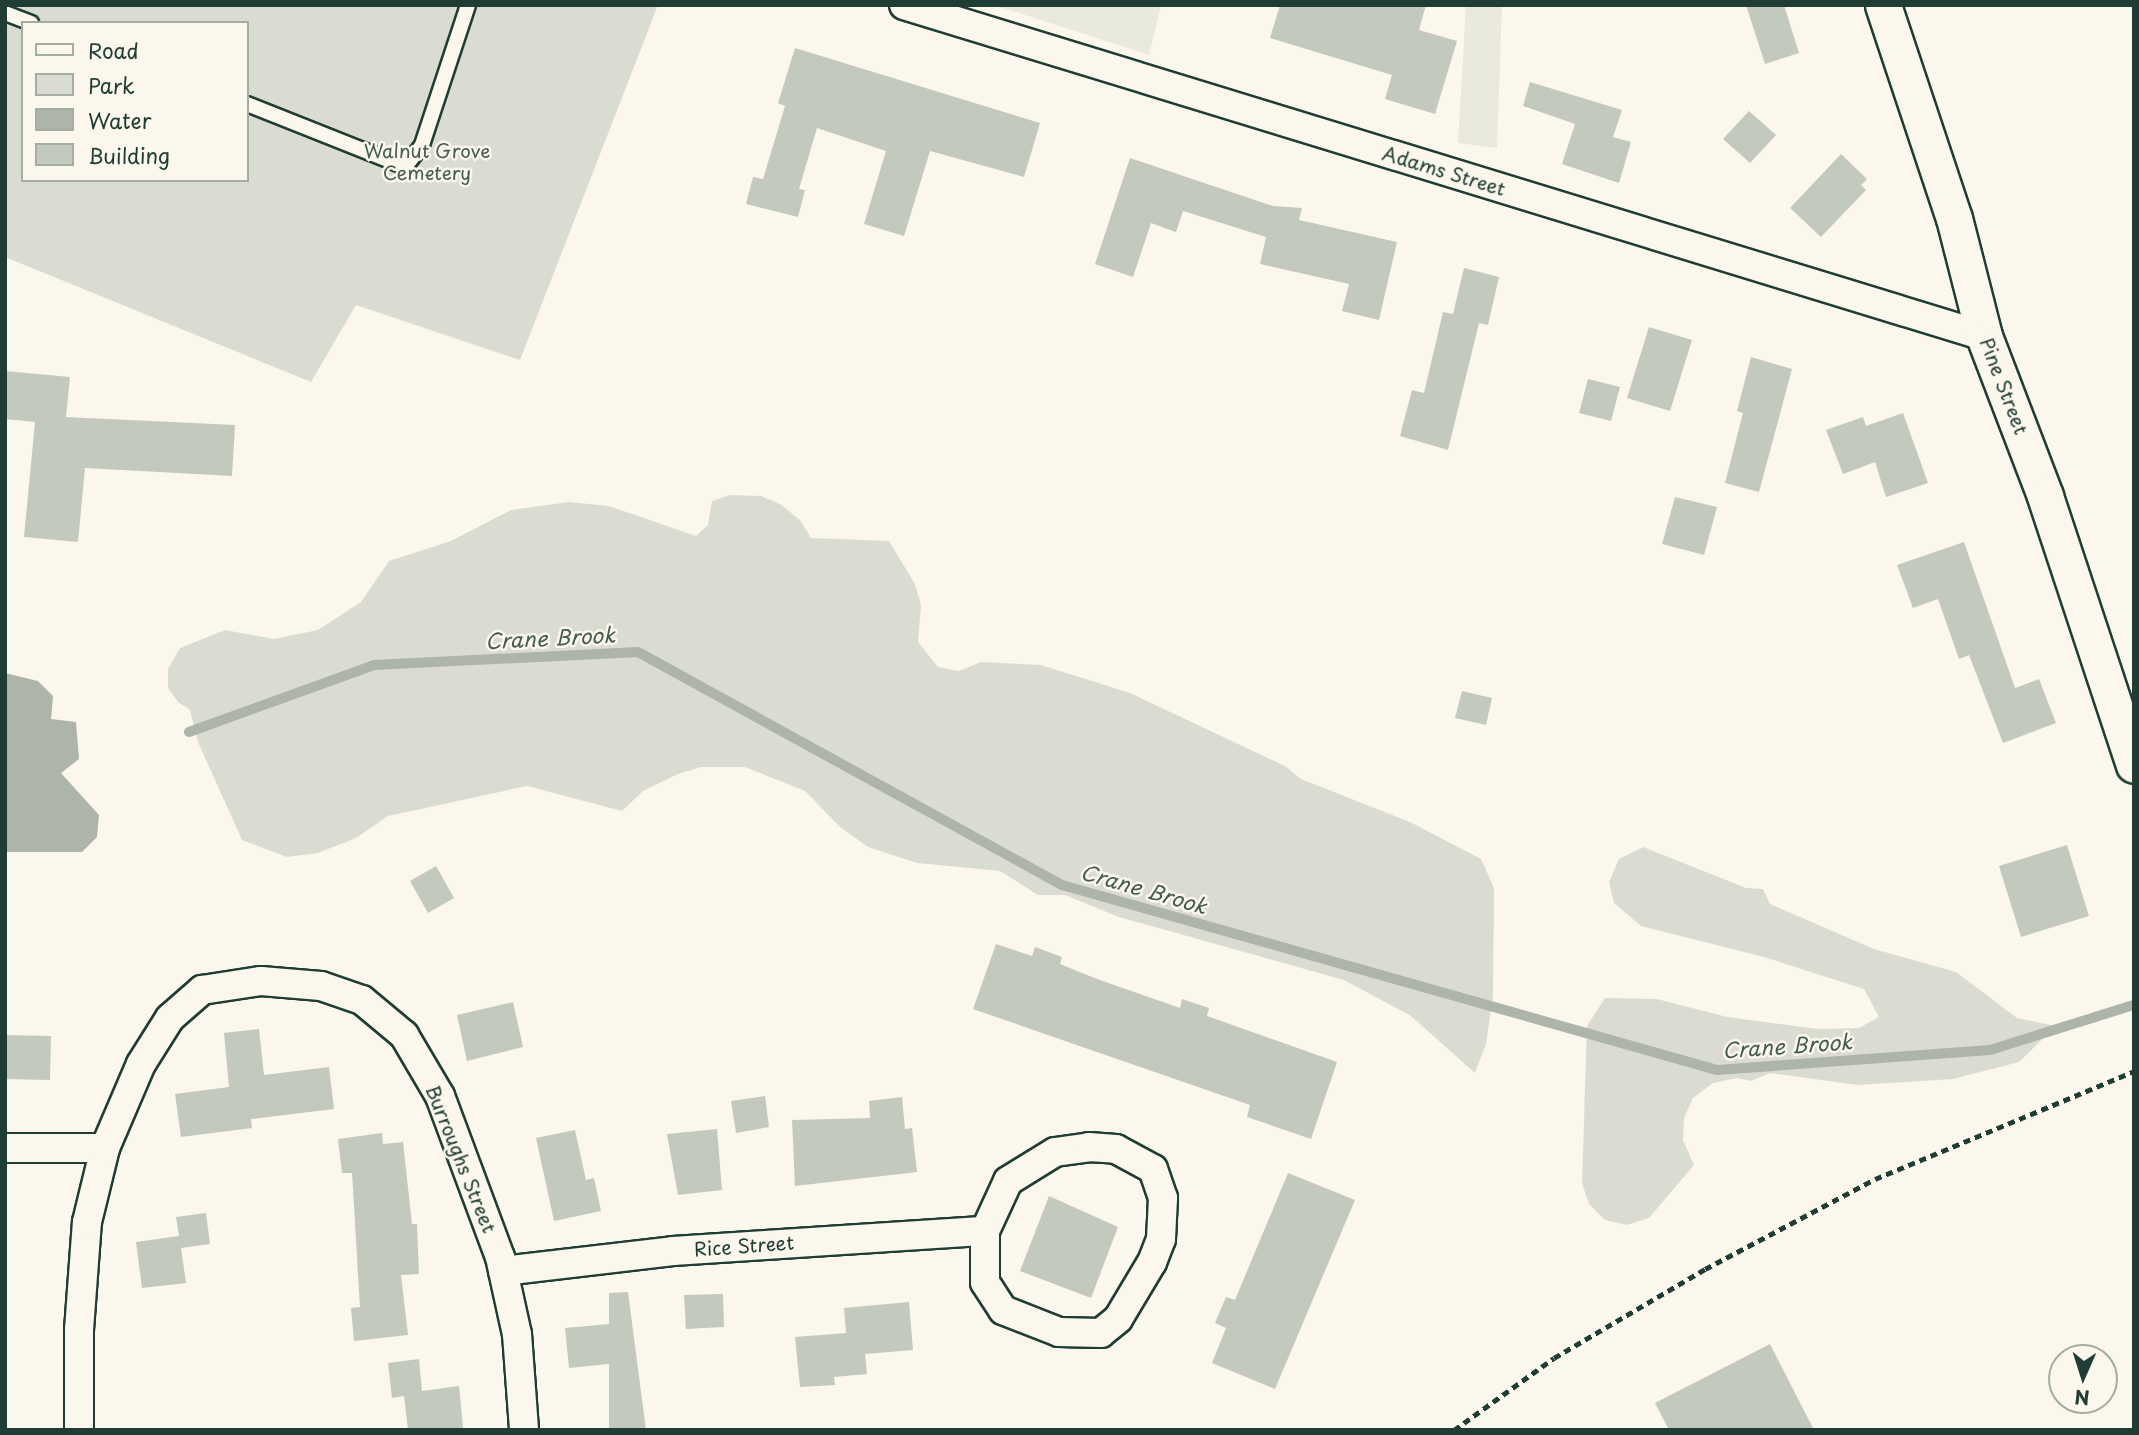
<!DOCTYPE html>
<style>
body{margin:0}
#map{position:relative;width:2139px;height:1435px;overflow:hidden;background:#fbf7ec;font-family:"Playpen Sans",sans-serif}
div>[style]{position:absolute}
.built>*{inset:0;background:#eae9de}
.green>*{inset:0;background:#dbdcd1}
.water>*{inset:0;background:#adb4aa}
.stream>*{height:10px;margin:-5px;padding:0 5px;transform-origin:5px;border-radius:5px;background:#adb4aa}
.building>*{inset:0;background:#c4c9be}
.path>*{height:4.5px;margin-top:-2.25px;transform-origin:0;background:repeating-linear-gradient(90deg,#1f3d34 0 7px,transparent 0 12px)}
.roads{filter:drop-shadow(2px 0 #1f3d34) drop-shadow(-2px 0 #1f3d34) drop-shadow(0 2px #1f3d34) drop-shadow(0 -2px #1f3d34)}
.service>*{height:14px;margin:-7px;padding:0 7px;transform-origin:7px;border-radius:7px;background:#fbf7ec}
.minor>*{height:28px;margin:-14px;padding:0 14px;transform-origin:14px;border-radius:14px;background:#fbf7ec}
.tertiary>*{height:35px;margin:-17.5px;padding:0 17.5px;transform-origin:17.5px;border-radius:17.5px;background:#fbf7ec}
span{translate:-50% -50%;white-space:nowrap;text-align:center;line-height:1.15;-webkit-text-stroke:5px #fbf7ec;paint-order:stroke}
.park-label{font-size:19px;color:#455d53}
.street-label{font-size:19px;color:#1f3d34}
.water-label{font-size:21px;color:#425b52;font-style:italic}
.frame{position:absolute;inset:0;border:7px solid #1f3d34;pointer-events:none}
.legend{position:absolute;left:21px;top:21px;width:228px;height:161px;box-sizing:border-box;background:#fbf7ec;border:2px solid #a3ada2;margin:0;padding:9px 12px;list-style:none;font-size:21px;color:#1f3d34}
.legend li{display:flex;align-items:center;gap:14px;height:35px}
.legend b{width:35px;border:2px solid #a3ada2}
.north{position:absolute;left:2048px;top:1344px;width:70px;height:70px;box-sizing:border-box;background:#fbf7ec;border:2px solid #a3ada2;border-radius:50%;rotate:183deg;font-size:19px;font-weight:700;line-height:28px;text-align:center;color:#1f3d34}
.north::after{content:'';display:block;margin:auto;width:24px;height:32px;background:#1f3d34;clip-path:polygon(50% 0,100% 100%,50% 72%,0 100%)}
</style>
<div id="map">
<div class="built">
<div style="clip-path:polygon(994px 5px,1161px 5px,1149px 55px)"></div>
<div style="clip-path:polygon(1466px 5px,1502px 5px,1497px 148px,1458px 143px)"></div>
</div>
<div class="green">
<div style="clip-path:polygon(evenodd,5px 5px,658px 5px,520px 360px,356px 305px,311px 382px,5px 257px,5px 5px,23px 23px,247px 23px,247px 180px,23px 180px,23px 23px)"></div>
<div style="clip-path:polygon(730px 495px,761px 496px,780px 504px,800px 520px,811px 538px,889px 541px,915px 584px,921px 605px,918px 642px,938px 667px,959px 671px,981px 662px,1041px 665px,1130px 693px,1285px 766px,1301px 779px,1410px 822px,1481px 859px,1494px 888px,1493px 997px,1486px 1044px,1475px 1073px,1411px 1016px,1344px 980px,1119px 917px,1065px 895px,1038px 895px,1000px 871px,917px 863px,868px 847px,840px 827px,805px 791px,745px 767px,701px 767px,678px 774px,643px 791px,622px 811px,527px 786px,388px 816px,356px 838px,318px 853px,287px 857px,242px 840px,198px 742px,190px 710px,178px 702px,168px 688px,168px 669px,180px 648px,225px 630px,274px 639px,318px 630px,361px 602px,389px 561px,451px 541px,511px 510px,569px 502px,609px 506px,696px 536px,708px 525px,712px 501px)"></div>
<div style="clip-path:polygon(1643px 847px,1746px 888px,1763px 889px,1770px 904px,1874px 949px,1956px 972px,2017px 1018px,2056px 1026px,2019px 1062px,1953px 1079px,1857px 1085px,1770px 1073px,1751px 1081px,1737px 1078px,1713px 1083px,1693px 1098px,1684px 1118px,1683px 1140px,1694px 1165px,1649px 1218px,1627px 1225px,1605px 1220px,1589px 1204px,1582px 1183px,1587px 1026px,1605px 998px,1657px 999px,1727px 1017px,1818px 1029px,1859px 1028px,1879px 1017px,1864px 989px,1764px 957px,1641px 926px,1614px 903px,1609px 882px,1619px 859px)"></div>
</div>
<div class="water">
<div style="clip-path:polygon(5px 673px,38px 681px,53px 696px,51px 719px,76px 722px,79px 759px,61px 773px,99px 815px,97px 837px,82px 852px,5px 852px)"></div>
</div>
<div class="stream">
<div style="left:189px;top:732px;width:197px;rotate:-19.9deg"></div>
<div style="left:374px;top:665px;width:264px;rotate:-2.8deg"></div>
<div style="left:638px;top:652px;width:484px;rotate:28.8deg"></div>
<div style="left:1062px;top:885px;width:681px;rotate:15.77deg"></div>
<div style="left:1717px;top:1070px;width:274px;rotate:-4.2deg"></div>
<div style="left:1990px;top:1050px;width:151px;rotate:-17.4deg"></div>
</div>
<div class="building">
<div style="clip-path:polygon(1280px 5px,1426px 5px,1419px 30px,1457px 41px,1435px 114px,1385px 99px,1392px 75px,1270px 38px)"></div>
<div style="clip-path:polygon(1746px 5px,1784px 5px,1799px 53px,1765px 64px)"></div>
<div style="clip-path:polygon(795px 48px,1040px 123px,1024px 177px,930px 151px,904px 236px,864px 224px,886px 151px,817px 128px,799px 189px,805px 190px,798px 217px,746px 204px,753px 177px,763px 179px,785px 106px,778px 103px)"></div>
<div style="clip-path:polygon(1530px 82px,1622px 110px,1613px 137px,1631px 142px,1619px 183px,1562px 164px,1575px 124px,1523px 106px)"></div>
<div style="clip-path:polygon(1749px 111px,1776px 135px,1750px 163px,1723px 139px)"></div>
<div style="clip-path:polygon(1841px 154px,1867px 179px,1861px 185px,1866px 190px,1821px 237px,1790px 208px)"></div>
<div style="clip-path:polygon(1130px 158px,1273px 206px,1302px 208px,1299px 220px,1397px 242px,1379px 320px,1342px 311px,1349px 284px,1260px 264px,1266px 237px,1183px 211px,1176px 232px,1151px 223px,1133px 277px,1095px 264px)"></div>
<div style="clip-path:polygon(1464px 268px,1499px 277px,1488px 325px,1479px 323px,1448px 450px,1400px 436px,1412px 390px,1424px 393px,1443px 312px,1453px 314px)"></div>
<div style="clip-path:polygon(1649px 327px,1692px 340px,1670px 411px,1627px 398px)"></div>
<div style="clip-path:polygon(1751px 357px,1792px 369px,1759px 492px,1725px 483px,1743px 413px,1737px 411px)"></div>
<div style="clip-path:polygon(5px 371px,70px 377px,66px 417px,235px 425px,232px 476px,85px 468px,78px 542px,24px 537px,35px 422px,5px 419px)"></div>
<div style="clip-path:polygon(1588px 379px,1620px 387px,1611px 421px,1579px 413px)"></div>
<div style="clip-path:polygon(1903px 413px,1928px 483px,1886px 497px,1875px 462px,1843px 474px,1826px 430px,1863px 417px,1866px 426px)"></div>
<div style="clip-path:polygon(1675px 497px,1717px 507px,1704px 555px,1662px 544px)"></div>
<div style="clip-path:polygon(1964px 542px,2015px 688px,2039px 679px,2056px 723px,2003px 743px,1969px 655px,1959px 659px,1938px 599px,1913px 608px,1897px 565px)"></div>
<div style="clip-path:polygon(1462px 691px,1492px 698px,1486px 725px,1455px 718px)"></div>
<div style="clip-path:polygon(2067px 845px,2089px 916px,2021px 937px,1999px 866px)"></div>
<div style="clip-path:polygon(436px 866px,454px 898px,428px 913px,410px 881px)"></div>
<div style="clip-path:polygon(996px 944px,1032px 956px,1035px 947px,1062px 957px,1060px 964px,1097px 979px,1180px 1008px,1182px 999px,1209px 1008px,1207px 1016px,1337px 1062px,1311px 1139px,1247px 1117px,1250px 1105px,973px 1009px)"></div>
<div style="clip-path:polygon(513px 1002px,523px 1047px,467px 1061px,457px 1015px)"></div>
<div style="clip-path:polygon(259px 1029px,264px 1075px,329px 1067px,334px 1109px,251px 1119px,252px 1128px,181px 1137px,175px 1094px,229px 1087px,224px 1033px)"></div>
<div style="clip-path:polygon(5px 1035px,51px 1036px,50px 1080px,5px 1079px)"></div>
<div style="clip-path:polygon(765px 1096px,769px 1127px,736px 1133px,731px 1101px)"></div>
<div style="clip-path:polygon(902px 1097px,905px 1129px,912px 1128px,917px 1172px,795px 1186px,792px 1120px,870px 1118px,869px 1101px)"></div>
<div style="clip-path:polygon(717px 1129px,722px 1190px,678px 1195px,667px 1134px)"></div>
<div style="clip-path:polygon(575px 1130px,586px 1180px,594px 1178px,601px 1211px,554px 1221px,536px 1138px)"></div>
<div style="clip-path:polygon(382px 1133px,383px 1144px,403px 1142px,412px 1224px,417px 1224px,419px 1274px,401px 1275px,408px 1335px,354px 1341px,351px 1308px,360px 1307px,352px 1173px,342px 1173px,338px 1139px)"></div>
<div style="clip-path:polygon(1288px 1173px,1355px 1200px,1275px 1389px,1212px 1363px,1226px 1328px,1215px 1323px,1226px 1297px,1235px 1300px)"></div>
<div style="clip-path:polygon(1049px 1196px,1118px 1227px,1091px 1298px,1020px 1271px)"></div>
<div style="clip-path:polygon(206px 1213px,210px 1244px,181px 1248px,186px 1283px,142px 1288px,136px 1242px,179px 1236px,176px 1217px)"></div>
<div style="clip-path:polygon(628px 1292px,646px 1430px,609px 1430px,609px 1364px,569px 1368px,565px 1328px,609px 1324px,609px 1293px)"></div>
<div style="clip-path:polygon(723px 1294px,724px 1327px,686px 1329px,684px 1295px)"></div>
<div style="clip-path:polygon(909px 1302px,913px 1350px,865px 1354px,867px 1374px,834px 1377px,835px 1385px,800px 1387px,795px 1337px,846px 1333px,844px 1308px)"></div>
<div style="clip-path:polygon(1770px 1344px,1814px 1430px,1669px 1430px,1655px 1403px)"></div>
<div style="clip-path:polygon(419px 1359px,422px 1391px,459px 1386px,463px 1428px,408px 1430px,404px 1396px,392px 1398px,388px 1363px)"></div>
</div>
<div class="path">
<div style="left:1454px;top:1430px;width:123px;rotate:-35.8deg"></div>
<div style="left:1554px;top:1358px;width:175px;rotate:-30.5deg"></div>
<div style="left:1705px;top:1269px;width:192px;rotate:-27.9deg"></div>
<div style="left:1875px;top:1179px;width:281px;rotate:-22.6deg"></div>
</div>
<div class="roads">
<div class="service">
<div style="left:5px;top:13px;width:28px;rotate:21deg"></div>
<div style="left:247px;top:104px;width:170px;rotate:21.7deg"></div>
<div style="left:405px;top:167px;width:28px;rotate:-52deg"></div>
<div style="left:422px;top:145px;width:147px;rotate:-71.8deg"></div>
</div>
<div class="minor">
<div style="left:904px;top:5px;width:1130px;rotate:17.04deg"></div>
<div style="left:5px;top:1148px;width:100px"></div>
<div style="left:503px;top:1271px;width:171px;rotate:-6.7deg"></div>
<div style="left:673px;top:1251px;width:313px;rotate:-3.7deg"></div>
<div style="left:985px;top:1231px;width:55px;rotate:-65.3deg"></div>
<div style="left:1008px;top:1181px;width:55px;rotate:-31.7deg"></div>
<div style="left:1055px;top:1152px;width:34px;rotate:-8deg"></div>
<div style="left:1089px;top:1147px;width:27px;rotate:4deg"></div>
<div style="left:1116px;top:1149px;width:42px;rotate:28.4deg"></div>
<div style="left:1153px;top:1169px;width:31px;rotate:71deg"></div>
<div style="left:1163px;top:1198px;width:41px;rotate:92.8deg"></div>
<div style="left:1161px;top:1239px;width:25px;rotate:111deg"></div>
<div style="left:1152px;top:1262px;width:66px;rotate:120.8deg"></div>
<div style="left:1118px;top:1319px;width:22px;rotate:141deg"></div>
<div style="left:1101px;top:1333px;width:42px;rotate:-178.6deg"></div>
<div style="left:1059px;top:1332px;width:60px;rotate:-158.6deg"></div>
<div style="left:1003px;top:1310px;width:33px;rotate:-123deg"></div>
<div style="left:985px;top:1282px;width:51px;rotate:-90deg"></div>
<div style="left:79px;top:1430px;width:100px;rotate:-90deg"></div>
<div style="left:79px;top:1330px;width:108px;rotate:-85.8deg"></div>
<div style="left:87px;top:1222px;width:76px;rotate:-76.3deg"></div>
<div style="left:105px;top:1148px;width:91px;rotate:-66.8deg"></div>
<div style="left:141px;top:1064px;width:54px;rotate:-57.8deg"></div>
<div style="left:170px;top:1018px;width:43px;rotate:-41.2deg"></div>
<div style="left:202px;top:990px;width:60px;rotate:-8.7deg"></div>
<div style="left:261px;top:981px;width:60px;rotate:4.8deg"></div>
<div style="left:321px;top:986px;width:43px;rotate:18.9deg"></div>
<div style="left:362px;top:1000px;width:55px;rotate:39.8deg"></div>
<div style="left:404px;top:1035px;width:71px;rotate:59.5deg"></div>
<div style="left:440px;top:1096px;width:172px;rotate:69.6deg"></div>
<div style="left:500px;top:1257px;width:79px;rotate:77.6deg"></div>
<div style="left:517px;top:1334px;width:96px;rotate:85.8deg"></div>
</div>
<div class="tertiary">
<div style="left:1883px;top:5px;width:225px;rotate:71.6deg"></div>
<div style="left:1954px;top:218px;width:122px;rotate:75.7deg"></div>
<div style="left:1984px;top:336px;width:171px;rotate:69.1deg"></div>
<div style="left:2045px;top:496px;width:283px;rotate:71.7deg"></div>
</div>
</div>
<div class="park-label">
<span style="left:427px;top:162px">Walnut Grove<br>Cemetery</span>
</div>
<div class="street-label">
<span style="left:1444px;top:171px;rotate:17deg">Adams Street</span>
<span style="left:2004px;top:386px;rotate:69deg">Pine Street</span>
<span style="left:461px;top:1159px;rotate:68deg">Burroughs Street</span>
<span style="left:744px;top:1246px;rotate:-4deg">Rice Street</span>
</div>
<div class="water-label">
<span style="left:550px;top:637px;rotate:-3deg">Crane Brook</span>
<span style="left:1144px;top:888px;rotate:16deg">Crane Brook</span>
<span style="left:1787px;top:1045px;rotate:-4deg">Crane Brook</span>
</div>
<div class="frame"></div>
<ul class="legend">
<li><b style="height:9px;background:#fbf7ec"></b>Road</li>
<li><b style="height:19px;background:#dbdcd1"></b>Park</li>
<li><b style="height:19px;background:#adb4aa"></b>Water</li>
<li><b style="height:19px;background:#c4c9be"></b>Building</li>
</ul>
<div class="north">N</div>
</div>
